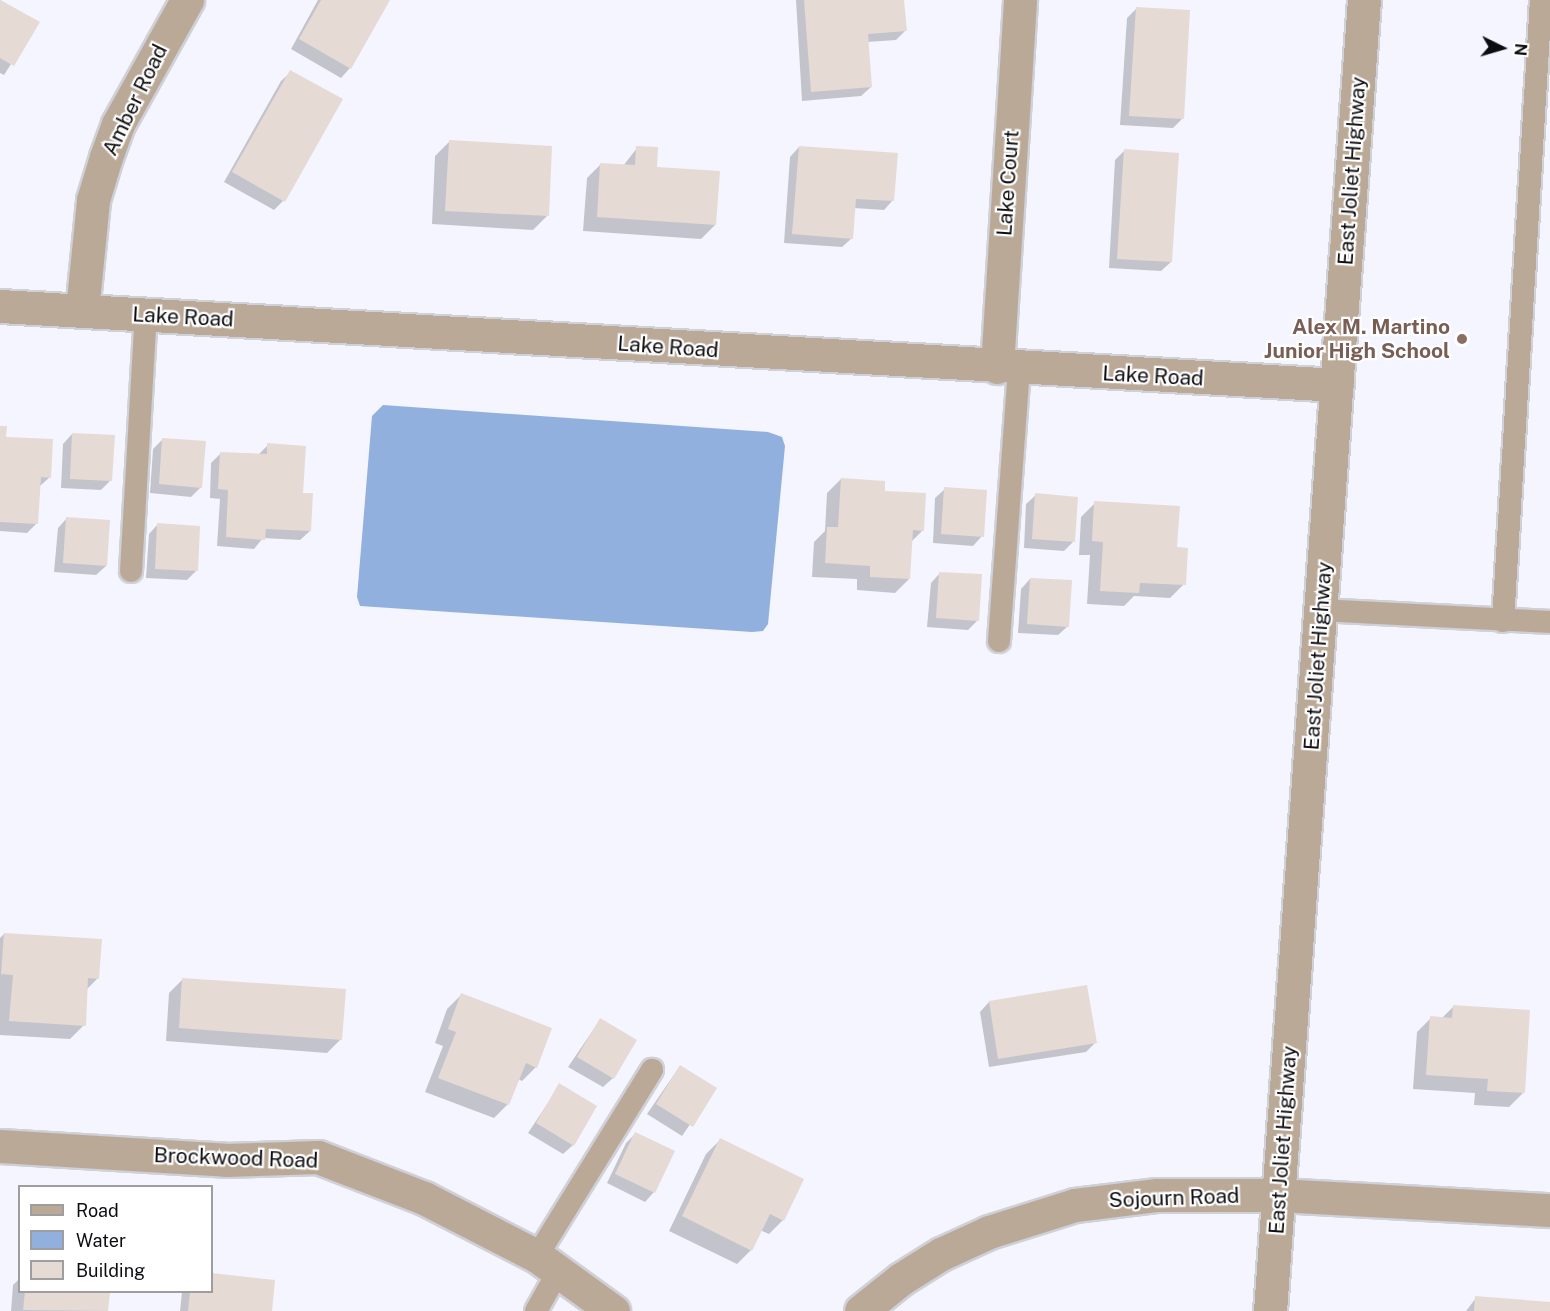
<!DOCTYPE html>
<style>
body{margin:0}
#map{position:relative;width:1550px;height:1311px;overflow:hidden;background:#f4f5fe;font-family:"Public Sans",sans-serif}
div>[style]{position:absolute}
.water>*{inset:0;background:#92b0de}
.shadow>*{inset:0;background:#0003}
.building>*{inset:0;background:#e6dad5}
.roads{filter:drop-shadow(2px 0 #cfd0d8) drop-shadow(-2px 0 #cfd0d8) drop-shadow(0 2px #cfd0d8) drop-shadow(0 -2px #cfd0d8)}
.lane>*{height:22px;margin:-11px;padding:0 11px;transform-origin:11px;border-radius:11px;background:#bba997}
.street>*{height:33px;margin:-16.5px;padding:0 16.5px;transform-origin:16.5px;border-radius:16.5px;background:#bba997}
.dots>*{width:16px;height:16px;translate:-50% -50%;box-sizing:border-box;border:3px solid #fff;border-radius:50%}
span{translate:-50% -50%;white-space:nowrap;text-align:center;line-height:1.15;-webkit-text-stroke:4.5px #fff;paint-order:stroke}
.street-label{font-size:21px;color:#0d0d11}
.education-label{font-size:21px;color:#785e54;font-weight:700}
.right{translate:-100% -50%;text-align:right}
.legend{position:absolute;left:18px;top:1185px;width:195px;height:108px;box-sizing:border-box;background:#fff;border:2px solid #9e9ea0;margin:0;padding:8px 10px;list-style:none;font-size:18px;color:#0d0d11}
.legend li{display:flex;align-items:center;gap:12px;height:30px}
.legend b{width:30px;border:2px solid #9e9ea0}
.north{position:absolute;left:1472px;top:18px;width:60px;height:60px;-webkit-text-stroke:4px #fff;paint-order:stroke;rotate:95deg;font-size:16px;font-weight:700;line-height:24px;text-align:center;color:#0d0d11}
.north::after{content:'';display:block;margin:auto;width:21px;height:27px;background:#0d0d11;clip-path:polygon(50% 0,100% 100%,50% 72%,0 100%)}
</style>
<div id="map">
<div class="water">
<div style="clip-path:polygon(383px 405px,768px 432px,782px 437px,785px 446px,768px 624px,763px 631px,752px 632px,360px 606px,357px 597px,372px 416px)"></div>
</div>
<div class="shadow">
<div style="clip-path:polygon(0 0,38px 22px,4px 75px,0 73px)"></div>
<div style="clip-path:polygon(318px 0,388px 0,350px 68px,341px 78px,291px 49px)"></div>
<div style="clip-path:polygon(796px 0,903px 0,905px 31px,896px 40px,867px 42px,871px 87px,861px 96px,802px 101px)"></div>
<div style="clip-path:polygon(1136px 9px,1182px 119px,1173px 128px,1120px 125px,1127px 18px)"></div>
<div style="clip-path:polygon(291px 72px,283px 201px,274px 210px,224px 182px,281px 81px)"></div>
<div style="clip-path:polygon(449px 142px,547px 216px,533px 230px,432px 224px,435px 156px)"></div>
<div style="clip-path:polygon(799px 147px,893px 200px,884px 210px,854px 208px,852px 238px,842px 247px,784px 243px,790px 157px)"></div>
<div style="clip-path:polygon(637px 148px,715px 225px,701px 239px,583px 231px,587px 178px,601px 164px,623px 166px)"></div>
<div style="clip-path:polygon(1124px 151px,1171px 262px,1161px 271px,1109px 268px,1115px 160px)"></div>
<div style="clip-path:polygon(0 427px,5px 438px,50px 477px,40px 486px,36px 524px,27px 533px,0 531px)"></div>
<div style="clip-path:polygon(72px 434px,110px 481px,101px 490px,61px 488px,63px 444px)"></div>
<div style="clip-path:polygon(163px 439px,201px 487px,191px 497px,150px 493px,153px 449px)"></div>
<div style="clip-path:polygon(268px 445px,301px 494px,310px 531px,300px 540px,263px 538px,254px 549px,217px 546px,220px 499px,210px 498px,211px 463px,221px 453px,259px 454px)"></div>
<div style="clip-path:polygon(841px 479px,883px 492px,923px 530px,911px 542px,909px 579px,895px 593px,857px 590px,857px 579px,812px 577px,814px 542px,825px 531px,827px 493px)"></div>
<div style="clip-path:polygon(945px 489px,982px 536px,973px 546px,933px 543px,935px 498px)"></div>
<div style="clip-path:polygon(1036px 495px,1073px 542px,1064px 551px,1024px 548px,1026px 504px)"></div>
<div style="clip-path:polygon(1095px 503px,1176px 548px,1184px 584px,1170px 598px,1134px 596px,1124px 606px,1087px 604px,1090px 555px,1079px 555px,1081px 517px)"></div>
<div style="clip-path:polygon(67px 518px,106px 566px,96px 575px,54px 572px,58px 528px)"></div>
<div style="clip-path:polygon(158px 524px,196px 571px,187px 580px,146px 578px,149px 534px)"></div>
<div style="clip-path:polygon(940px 573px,977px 621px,968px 630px,927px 627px,931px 583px)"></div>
<div style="clip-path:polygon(1030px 579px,1068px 626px,1058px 635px,1018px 633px,1021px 589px)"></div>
<div style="clip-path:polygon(4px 934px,98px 978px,86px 990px,84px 1025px,70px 1039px,0 1035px,0 938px)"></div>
<div style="clip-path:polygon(183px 979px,341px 1039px,327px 1053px,166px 1041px,169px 993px)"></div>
<div style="clip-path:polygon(461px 995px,536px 1067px,522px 1081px,518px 1079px,508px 1104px,494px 1118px,425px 1092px,443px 1046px,435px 1043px,447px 1009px)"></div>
<div style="clip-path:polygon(989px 1002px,1095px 1043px,1086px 1052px,989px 1067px,980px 1012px)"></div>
<div style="clip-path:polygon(1454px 1006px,1523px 1093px,1509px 1107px,1474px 1105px,1475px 1093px,1413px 1089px,1417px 1032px,1431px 1018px,1441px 1019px)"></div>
<div style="clip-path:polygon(600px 1020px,613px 1078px,603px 1087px,568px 1067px)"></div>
<div style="clip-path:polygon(680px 1066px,715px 1088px,682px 1136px,647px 1114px)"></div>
<div style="clip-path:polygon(560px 1085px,573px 1145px,563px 1154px,528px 1133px)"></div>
<div style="clip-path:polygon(635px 1134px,654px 1192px,645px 1202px,607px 1183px,626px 1143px)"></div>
<div style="clip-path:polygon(720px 1140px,783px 1220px,769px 1234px,760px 1230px,751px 1250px,737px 1264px,669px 1231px,706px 1154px)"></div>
<div style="clip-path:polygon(212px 1275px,274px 1281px,270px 1311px,180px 1311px,182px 1292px,212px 1292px)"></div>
<div style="clip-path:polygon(20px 1278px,20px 1292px,109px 1292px,107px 1311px,117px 1311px,11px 1311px,13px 1285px)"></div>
<div style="clip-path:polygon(1476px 1298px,1550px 1303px,1550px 1311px,1466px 1311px)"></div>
</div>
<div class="building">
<div style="clip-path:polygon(0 0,40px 22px,14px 66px,0 58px)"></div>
<div style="clip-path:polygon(321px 0,390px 0,351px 69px,299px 39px)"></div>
<div style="clip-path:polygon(804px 0,904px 0,907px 31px,868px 34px,872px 87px,811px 92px)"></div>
<div style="clip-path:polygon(1136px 7px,1190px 10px,1184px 119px,1129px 116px)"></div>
<div style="clip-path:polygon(290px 70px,343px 99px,285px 202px,232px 172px)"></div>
<div style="clip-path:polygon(449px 140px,552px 146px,549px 216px,445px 211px)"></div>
<div style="clip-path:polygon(636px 146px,658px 147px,657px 167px,720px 171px,716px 225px,597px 217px,600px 163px,635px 165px)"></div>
<div style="clip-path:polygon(799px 146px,898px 153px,894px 201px,856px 199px,853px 239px,792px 234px)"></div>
<div style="clip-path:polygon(1124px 149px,1179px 153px,1172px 262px,1117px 259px)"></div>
<div style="clip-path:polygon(0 426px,7px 426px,6px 437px,53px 439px,51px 478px,41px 477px,38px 524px,0 522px)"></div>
<div style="clip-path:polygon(72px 433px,115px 435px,112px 481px,70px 479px)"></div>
<div style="clip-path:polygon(162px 438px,206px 441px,202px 488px,159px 484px)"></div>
<div style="clip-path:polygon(267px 443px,306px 446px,303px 493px,313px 493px,311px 531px,266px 529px,265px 540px,226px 537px,228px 490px,218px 489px,220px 452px,267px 454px)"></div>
<div style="clip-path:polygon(841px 478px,885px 481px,885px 491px,926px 493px,924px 531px,913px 530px,910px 579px,870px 577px,870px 566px,825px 563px,827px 527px,838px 527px)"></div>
<div style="clip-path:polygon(944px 487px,987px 490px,984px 537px,941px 534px)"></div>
<div style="clip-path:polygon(1035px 493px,1078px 497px,1075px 542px,1032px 539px)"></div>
<div style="clip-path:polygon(1094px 501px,1180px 506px,1177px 547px,1188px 548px,1186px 585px,1140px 583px,1139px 593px,1100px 591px,1103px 542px,1092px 541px)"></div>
<div style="clip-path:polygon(66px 517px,110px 520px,107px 566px,63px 563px)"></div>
<div style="clip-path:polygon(157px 523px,200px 526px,198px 571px,155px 569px)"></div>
<div style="clip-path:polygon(939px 572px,982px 574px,979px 621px,936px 618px)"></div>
<div style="clip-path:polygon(1030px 578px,1072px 580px,1069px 627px,1027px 624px)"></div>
<div style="clip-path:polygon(4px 933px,102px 939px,99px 979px,88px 978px,86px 1026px,9px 1021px,13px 975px,1px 974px)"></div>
<div style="clip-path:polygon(182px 978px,346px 989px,342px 1040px,179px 1028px)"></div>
<div style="clip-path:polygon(1087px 985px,1097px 1043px,998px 1059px,989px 1001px)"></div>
<div style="clip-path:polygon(461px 993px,552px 1028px,537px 1068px,526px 1063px,509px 1105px,438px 1078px,456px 1032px,448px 1029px)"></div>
<div style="clip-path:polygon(1453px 1005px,1530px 1010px,1525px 1093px,1487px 1091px,1488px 1079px,1426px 1075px,1430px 1016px,1452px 1018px)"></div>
<div style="clip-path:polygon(600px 1018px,637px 1040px,614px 1079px,577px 1057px)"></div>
<div style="clip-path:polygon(680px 1065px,717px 1088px,693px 1127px,656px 1104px)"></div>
<div style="clip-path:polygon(559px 1083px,597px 1106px,574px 1146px,536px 1123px)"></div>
<div style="clip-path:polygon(635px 1132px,675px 1151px,655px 1193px,615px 1174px)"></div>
<div style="clip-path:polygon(720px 1138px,804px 1179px,784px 1221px,770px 1214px,752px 1251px,682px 1216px)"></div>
<div style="clip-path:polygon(212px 1273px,275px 1280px,272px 1311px,188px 1311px,190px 1292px,212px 1292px)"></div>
<div style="clip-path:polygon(25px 1292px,110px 1292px,108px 1311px,23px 1310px)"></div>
<div style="clip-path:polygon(1475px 1296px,1550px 1302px,1550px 1311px,1474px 1311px)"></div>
</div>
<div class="roads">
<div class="lane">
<div style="left:131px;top:571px;width:257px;rotate:-86.7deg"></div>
<div style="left:1321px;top:610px;width:229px;rotate:3deg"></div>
<div style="left:1503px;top:621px;width:622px;rotate:-86.5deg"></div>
<div style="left:999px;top:641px;width:274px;rotate:-85.8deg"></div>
<div style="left:537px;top:1256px;width:219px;rotate:-58.3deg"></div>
<div style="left:536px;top:1311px;width:45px;rotate:-60.6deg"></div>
</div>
<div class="street">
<div style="left:0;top:306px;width:1339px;rotate:3.38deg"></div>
<div style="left:82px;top:311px;width:112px;rotate:-84.3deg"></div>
<div style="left:93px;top:200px;width:45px;rotate:-73.2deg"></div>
<div style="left:106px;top:157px;width:35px;rotate:-70deg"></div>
<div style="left:118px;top:124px;width:142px;rotate:-60.9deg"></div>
<div style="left:997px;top:367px;width:368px;rotate:-86.4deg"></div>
<div style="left:0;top:1146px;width:226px;rotate:3.5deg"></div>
<div style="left:226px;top:1160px;width:92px;rotate:-1.9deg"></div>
<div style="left:318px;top:1157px;width:114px;rotate:21.1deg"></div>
<div style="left:424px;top:1198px;width:127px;rotate:27.2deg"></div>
<div style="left:537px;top:1256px;width:94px;rotate:35.9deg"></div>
<div style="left:861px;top:1311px;width:51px;rotate:-38.7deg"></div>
<div style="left:901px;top:1279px;width:47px;rotate:-32deg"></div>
<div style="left:941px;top:1254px;width:53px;rotate:-24.6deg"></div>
<div style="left:989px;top:1232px;width:90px;rotate:-17.4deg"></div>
<div style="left:1075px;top:1205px;width:83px;rotate:-7deg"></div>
<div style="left:1157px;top:1195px;width:122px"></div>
<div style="left:1279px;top:1195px;width:271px;rotate:3.2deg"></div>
<div style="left:1270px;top:1311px;width:1314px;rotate:-85.9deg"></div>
</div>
</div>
<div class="dots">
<div style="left:1462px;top:339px;background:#8d6e63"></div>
</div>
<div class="street-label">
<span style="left:135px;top:100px;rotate:-64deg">Amber Road</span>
<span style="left:1352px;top:171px;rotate:-86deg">East Joliet Highway</span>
<span style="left:1008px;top:183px;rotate:-86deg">Lake Court</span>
<span style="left:183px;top:317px;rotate:3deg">Lake Road</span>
<span style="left:668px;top:347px;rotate:4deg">Lake Road</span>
<span style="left:1153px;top:376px;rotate:3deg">Lake Road</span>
<span style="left:1318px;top:656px;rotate:-86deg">East Joliet Highway</span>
<span style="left:1283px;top:1140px;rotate:-86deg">East Joliet Highway</span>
<span style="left:236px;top:1158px;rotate:2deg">Brockwood Road</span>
<span style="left:1174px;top:1198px;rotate:-2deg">Sojourn Road</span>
</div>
<div class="education-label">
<span class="right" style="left:1450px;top:339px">Alex M. Martino<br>Junior High School</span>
</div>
<ul class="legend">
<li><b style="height:8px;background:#bba997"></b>Road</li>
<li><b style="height:16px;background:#92b0de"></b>Water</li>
<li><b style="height:16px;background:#e6dad5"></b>Building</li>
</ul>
<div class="north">N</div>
</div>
